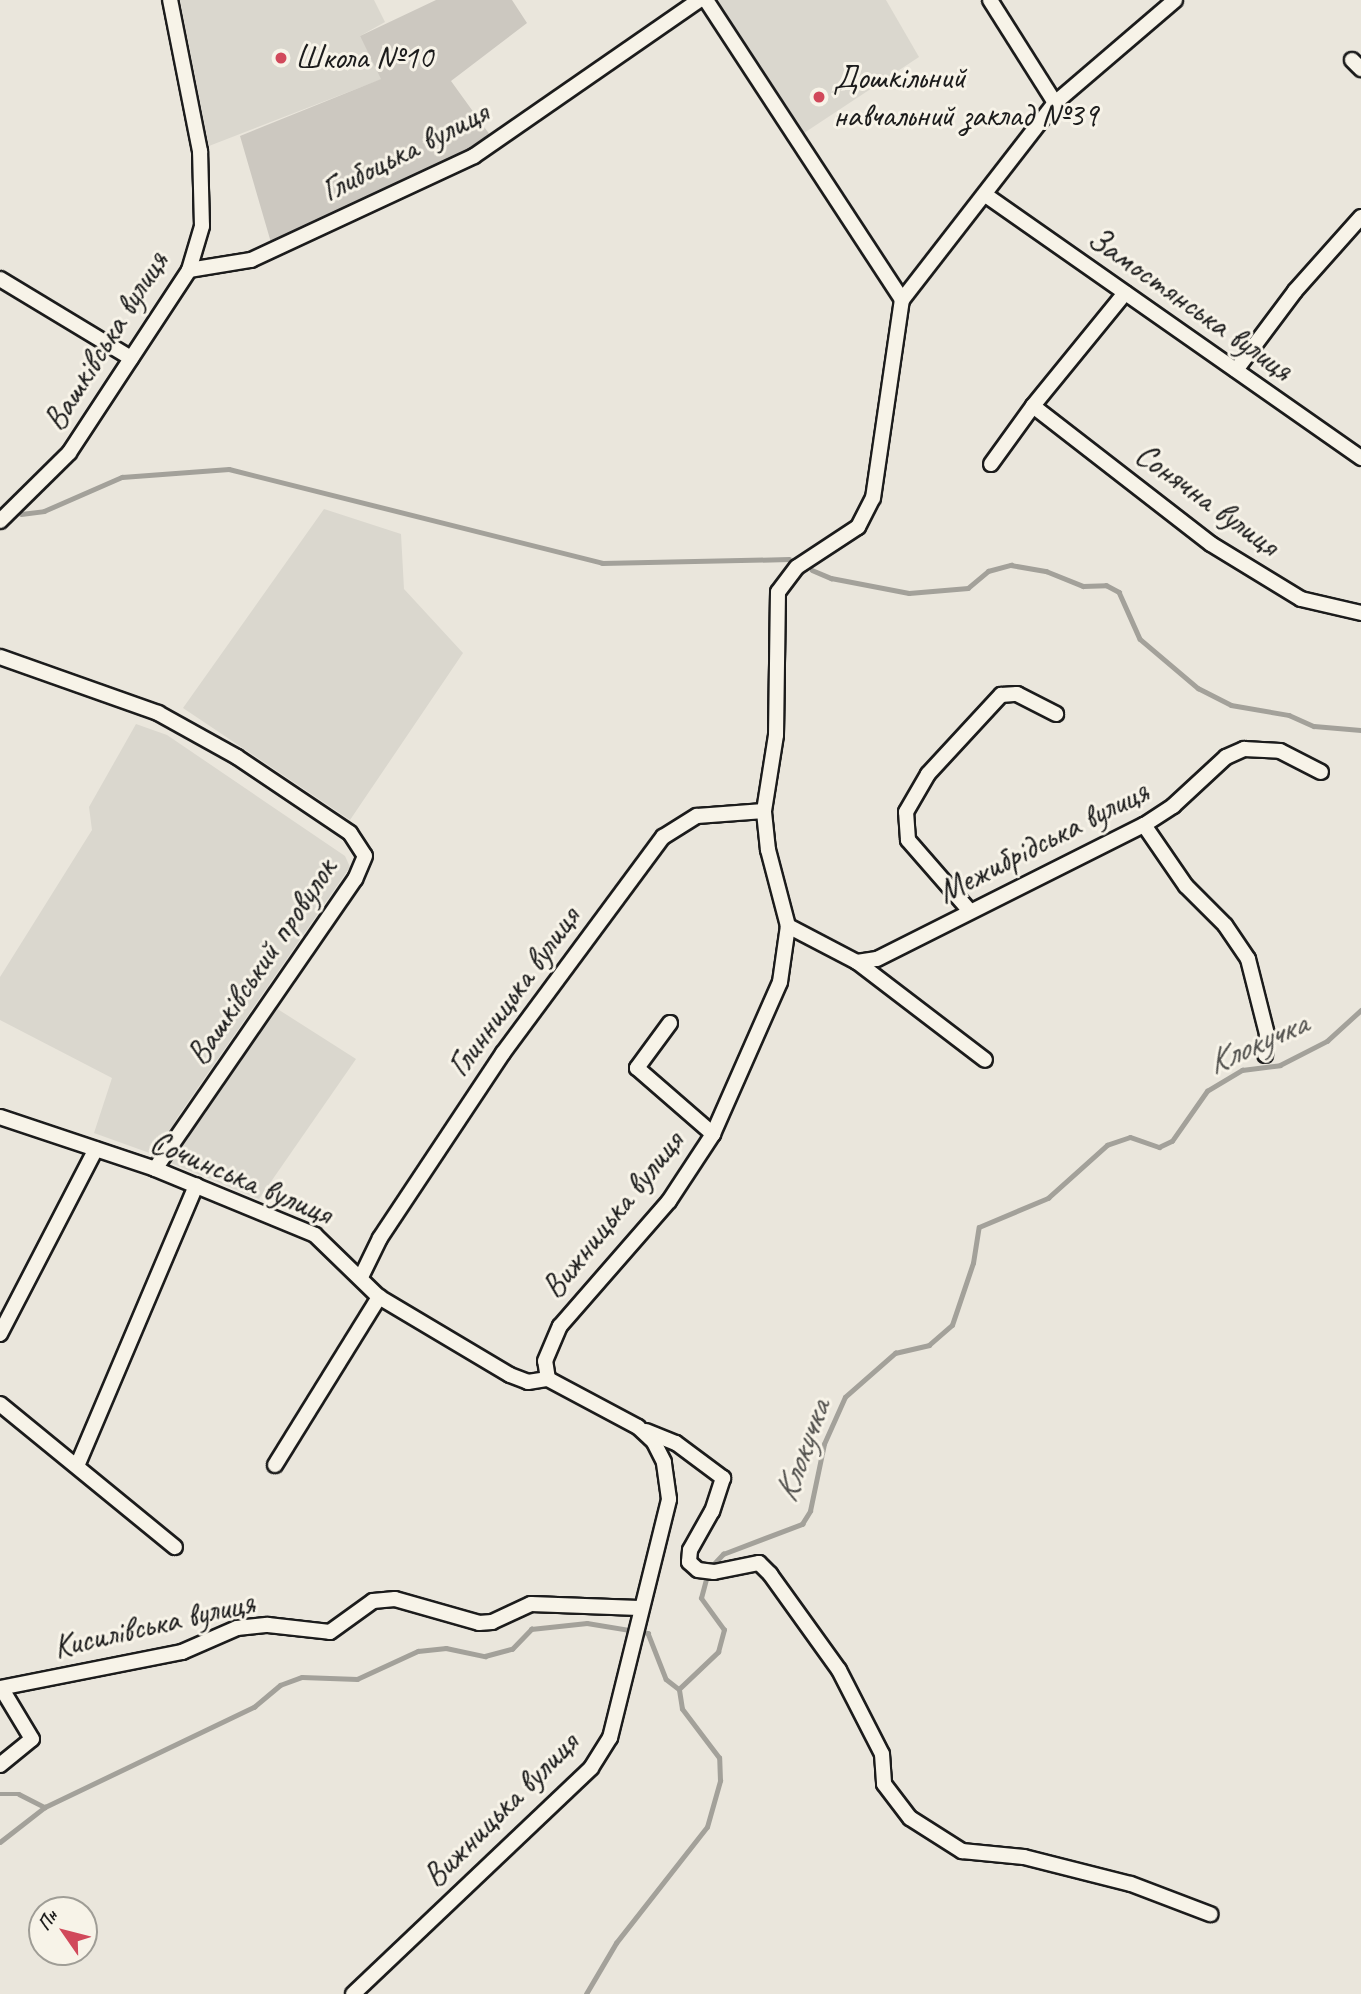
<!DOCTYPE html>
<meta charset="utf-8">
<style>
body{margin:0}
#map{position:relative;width:1361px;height:1994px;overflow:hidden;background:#eae6dc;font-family:Caveat,sans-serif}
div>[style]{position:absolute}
.built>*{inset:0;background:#dad7ce}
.green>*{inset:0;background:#ccc8c0}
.stream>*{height:4.5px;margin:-2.25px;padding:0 2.25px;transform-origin:2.25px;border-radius:2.25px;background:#a3a19a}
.roads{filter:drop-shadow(2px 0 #1c1c1c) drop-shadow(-2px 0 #1c1c1c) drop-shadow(0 2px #1c1c1c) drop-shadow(0 -2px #1c1c1c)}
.street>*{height:14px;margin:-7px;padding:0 7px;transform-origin:7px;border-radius:7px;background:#f7f3e8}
.dots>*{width:19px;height:19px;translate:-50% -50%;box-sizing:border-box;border:4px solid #f7f3e8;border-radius:50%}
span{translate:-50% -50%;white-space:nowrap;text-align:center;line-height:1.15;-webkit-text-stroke:6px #f7f3e8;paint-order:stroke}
.poi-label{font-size:33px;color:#1c1c1c}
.left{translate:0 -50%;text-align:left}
.street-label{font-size:33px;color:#1c1c1c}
.water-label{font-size:35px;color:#52514e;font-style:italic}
.north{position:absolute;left:28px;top:1896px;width:70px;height:70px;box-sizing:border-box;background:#f7f3e8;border:2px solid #9f9d96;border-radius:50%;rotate:305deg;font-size:19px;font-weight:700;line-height:28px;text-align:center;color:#1c1c1c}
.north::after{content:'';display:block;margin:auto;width:24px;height:32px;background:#d1495b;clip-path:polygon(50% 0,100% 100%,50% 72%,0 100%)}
</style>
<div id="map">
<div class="built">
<div style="clip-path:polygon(180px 0,374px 0,385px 22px,360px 36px,382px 79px,209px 146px)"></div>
<div style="clip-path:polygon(717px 0,886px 0,919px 57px,804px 133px)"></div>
<div style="clip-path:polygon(324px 509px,401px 534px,404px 589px,463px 653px,350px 820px,183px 708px)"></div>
<div style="clip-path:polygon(136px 724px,167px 735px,345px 856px,350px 867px,177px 1118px,158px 1156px,94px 1133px,112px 1078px,0 1020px,0 977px,92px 830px,89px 807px)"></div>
<div style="clip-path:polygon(276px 1008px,356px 1059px,259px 1199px,171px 1163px)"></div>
</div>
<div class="green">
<div style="clip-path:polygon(436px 0,512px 0,527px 23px,451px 81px,490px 135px,470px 150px,272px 246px,240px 136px,381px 79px,360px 36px)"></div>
</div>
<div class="stream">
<div style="left:21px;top:514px;width:23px;rotate:-7deg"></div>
<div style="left:44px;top:511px;width:85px;rotate:-23.6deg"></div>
<div style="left:122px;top:477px;width:107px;rotate:-4.3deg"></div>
<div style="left:229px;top:469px;width:385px;rotate:14.1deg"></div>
<div style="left:602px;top:563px;width:187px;rotate:-1.2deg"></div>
<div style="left:812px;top:570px;width:21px;rotate:23deg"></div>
<div style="left:831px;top:578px;width:79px;rotate:10.9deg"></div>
<div style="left:909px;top:593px;width:59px;rotate:-4.8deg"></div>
<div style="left:968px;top:588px;width:26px;rotate:-40deg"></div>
<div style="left:988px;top:571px;width:24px;rotate:-15deg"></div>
<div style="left:1011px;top:565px;width:36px;rotate:10deg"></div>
<div style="left:1046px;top:571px;width:40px;rotate:22deg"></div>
<div style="left:1083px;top:586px;width:23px;rotate:-2deg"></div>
<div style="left:1106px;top:585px;width:15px;rotate:28deg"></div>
<div style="left:1119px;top:592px;width:51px;rotate:65.9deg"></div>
<div style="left:1140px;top:639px;width:76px;rotate:40.2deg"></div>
<div style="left:1198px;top:688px;width:37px;rotate:27deg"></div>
<div style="left:1231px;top:705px;width:59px;rotate:9.8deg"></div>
<div style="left:1289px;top:715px;width:27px;rotate:24deg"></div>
<div style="left:1314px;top:726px;width:47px;rotate:4.9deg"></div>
<div style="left:0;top:1794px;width:19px"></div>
<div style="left:19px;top:1794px;width:29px;rotate:27deg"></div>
<div style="left:0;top:1842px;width:57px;rotate:-37.9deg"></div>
<div style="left:45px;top:1807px;width:232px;rotate:-25.6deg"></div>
<div style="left:254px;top:1707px;width:34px;rotate:-40deg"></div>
<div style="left:280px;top:1685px;width:23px;rotate:-20deg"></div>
<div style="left:302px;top:1677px;width:55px;rotate:2.1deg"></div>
<div style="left:357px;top:1679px;width:67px;rotate:-24.7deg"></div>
<div style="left:418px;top:1651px;width:28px;rotate:-6deg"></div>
<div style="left:446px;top:1648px;width:40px;rotate:12deg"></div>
<div style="left:485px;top:1656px;width:28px;rotate:-15deg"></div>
<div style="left:512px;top:1649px;width:28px;rotate:-46deg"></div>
<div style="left:531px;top:1629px;width:56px;rotate:-6.1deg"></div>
<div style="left:587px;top:1623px;width:62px;rotate:9.3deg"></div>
<div style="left:648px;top:1633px;width:49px;rotate:68.6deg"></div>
<div style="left:666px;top:1679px;width:16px;rotate:38deg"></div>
<div style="left:586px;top:1994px;width:59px;rotate:-59.5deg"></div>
<div style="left:616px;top:1943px;width:147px;rotate:-51.9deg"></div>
<div style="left:707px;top:1827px;width:48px;rotate:-74.2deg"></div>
<div style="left:720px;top:1781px;width:23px;rotate:-92deg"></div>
<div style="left:719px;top:1758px;width:61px;rotate:-127.1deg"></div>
<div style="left:682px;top:1709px;width:20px;rotate:-99deg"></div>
<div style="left:679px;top:1689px;width:54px;rotate:-43.5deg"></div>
<div style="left:718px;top:1652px;width:23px;rotate:-75deg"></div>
<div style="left:724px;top:1630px;width:39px;rotate:-126deg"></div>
<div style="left:701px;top:1598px;width:30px;rotate:-75deg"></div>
<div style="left:709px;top:1569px;width:21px;rotate:-47deg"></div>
<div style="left:723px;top:1554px;width:85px;rotate:-20.8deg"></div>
<div style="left:802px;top:1524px;width:15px;rotate:-58deg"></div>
<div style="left:810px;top:1511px;width:68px;rotate:-78.2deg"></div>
<div style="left:824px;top:1444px;width:51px;rotate:-65.9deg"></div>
<div style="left:845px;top:1397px;width:67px;rotate:-41.3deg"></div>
<div style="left:895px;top:1353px;width:35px;rotate:-13deg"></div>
<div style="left:929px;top:1345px;width:30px;rotate:-41deg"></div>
<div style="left:952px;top:1325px;width:65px;rotate:-71.3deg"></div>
<div style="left:973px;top:1263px;width:36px;rotate:-81deg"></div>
<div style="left:979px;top:1227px;width:75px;rotate:-22.8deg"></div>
<div style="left:1048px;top:1198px;width:79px;rotate:-41.9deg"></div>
<div style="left:1107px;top:1145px;width:24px;rotate:-19deg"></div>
<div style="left:1130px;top:1137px;width:31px;rotate:19deg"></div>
<div style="left:1159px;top:1147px;width:14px;rotate:-25deg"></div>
<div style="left:1172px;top:1141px;width:61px;rotate:-55deg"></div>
<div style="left:1207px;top:1091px;width:41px;rotate:-31deg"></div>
<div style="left:1242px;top:1070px;width:38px;rotate:-7deg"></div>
<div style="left:1280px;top:1065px;width:53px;rotate:-27.1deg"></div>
<div style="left:1327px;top:1041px;width:46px;rotate:-42.4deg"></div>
</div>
<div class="roads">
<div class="street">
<div style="left:706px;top:0;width:358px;rotate:56.8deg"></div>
<div style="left:990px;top:0;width:122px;rotate:57.7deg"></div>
<div style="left:1352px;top:60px;width:13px;rotate:45deg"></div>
<div style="left:987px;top:196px;width:457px;rotate:35deg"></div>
<div style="left:189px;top:270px;width:63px;rotate:-9.2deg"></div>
<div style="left:251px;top:260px;width:246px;rotate:-25deg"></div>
<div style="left:474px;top:156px;width:274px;rotate:-34.7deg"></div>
<div style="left:0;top:279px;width:153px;rotate:31.1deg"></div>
<div style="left:1125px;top:293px;width:146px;rotate:129.2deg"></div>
<div style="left:1033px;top:406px;width:225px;rotate:37.8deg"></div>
<div style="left:1211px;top:544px;width:105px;rotate:31.4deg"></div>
<div style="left:1301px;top:599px;width:62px;rotate:13.1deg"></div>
<div style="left:1236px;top:370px;width:99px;rotate:-53.2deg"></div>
<div style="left:1295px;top:291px;width:99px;rotate:-48.3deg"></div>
<div style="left:991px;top:464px;width:72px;rotate:-54.1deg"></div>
<div style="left:0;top:521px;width:97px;rotate:-44.6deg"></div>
<div style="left:69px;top:453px;width:219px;rotate:-56.7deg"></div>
<div style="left:189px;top:270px;width:46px;rotate:-73.5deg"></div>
<div style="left:202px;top:226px;width:75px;rotate:-91.5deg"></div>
<div style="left:200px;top:151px;width:154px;rotate:-101.2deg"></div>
<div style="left:0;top:657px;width:168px;rotate:19.5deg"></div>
<div style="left:158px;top:713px;width:90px;rotate:29.1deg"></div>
<div style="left:237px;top:757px;width:136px;rotate:33.9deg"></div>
<div style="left:350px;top:833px;width:27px;rotate:57deg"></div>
<div style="left:365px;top:856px;width:25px;rotate:113deg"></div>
<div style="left:355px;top:879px;width:352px;rotate:124.6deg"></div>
<div style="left:1144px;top:825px;width:74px;rotate:55.5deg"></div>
<div style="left:1186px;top:886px;width:55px;rotate:45deg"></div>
<div style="left:1225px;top:925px;width:41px;rotate:55.9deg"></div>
<div style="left:1248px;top:959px;width:77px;rotate:75.8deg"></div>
<div style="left:1267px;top:1034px;width:21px;rotate:95deg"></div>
<div style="left:969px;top:910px;width:93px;rotate:-131.1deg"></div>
<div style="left:908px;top:840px;width:28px;rotate:-94deg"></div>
<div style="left:906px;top:812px;width:44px;rotate:-59.9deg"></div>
<div style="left:928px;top:774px;width:108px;rotate:-47.3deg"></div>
<div style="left:1001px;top:695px;width:16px;rotate:-4deg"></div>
<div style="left:1017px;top:694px;width:44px;rotate:27.1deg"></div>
<div style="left:788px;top:926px;width:78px;rotate:27.6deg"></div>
<div style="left:857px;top:962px;width:161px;rotate:37.4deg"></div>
<div style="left:857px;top:962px;width:20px;rotate:-9deg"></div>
<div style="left:877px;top:959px;width:299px;rotate:-26.7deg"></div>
<div style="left:1144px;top:825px;width:35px;rotate:-33deg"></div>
<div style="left:1173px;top:806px;width:72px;rotate:-42.8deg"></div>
<div style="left:1226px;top:757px;width:20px;rotate:-24deg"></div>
<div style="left:1244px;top:749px;width:36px;rotate:3deg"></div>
<div style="left:1280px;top:751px;width:46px;rotate:27.1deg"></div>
<div style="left:670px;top:1023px;width:56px;rotate:126.3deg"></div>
<div style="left:637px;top:1068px;width:101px;rotate:41deg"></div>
<div style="left:0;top:1117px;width:163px;rotate:18.5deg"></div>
<div style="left:155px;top:1169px;width:173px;rotate:22.4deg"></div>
<div style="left:315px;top:1235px;width:89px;rotate:44.1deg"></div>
<div style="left:379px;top:1297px;width:152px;rotate:30.8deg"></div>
<div style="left:510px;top:1375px;width:19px;rotate:21deg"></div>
<div style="left:528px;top:1382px;width:20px;rotate:-9deg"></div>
<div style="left:361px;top:1277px;width:43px;rotate:-64deg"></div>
<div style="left:380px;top:1238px;width:222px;rotate:-56.4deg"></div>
<div style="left:503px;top:1053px;width:269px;rotate:-53.5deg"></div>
<div style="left:663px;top:837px;width:40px;rotate:-32deg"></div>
<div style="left:697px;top:816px;width:67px;rotate:-4.3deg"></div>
<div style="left:0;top:1334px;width:208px;rotate:-62.6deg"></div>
<div style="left:0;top:1404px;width:226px;rotate:39.3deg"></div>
<div style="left:646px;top:1431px;width:32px;rotate:22deg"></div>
<div style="left:676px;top:1443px;width:59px;rotate:36.7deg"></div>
<div style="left:723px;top:1478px;width:35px;rotate:108deg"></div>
<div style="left:712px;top:1511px;width:45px;rotate:119.4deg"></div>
<div style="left:690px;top:1550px;width:12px;rotate:95deg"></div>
<div style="left:689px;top:1562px;width:12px;rotate:42deg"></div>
<div style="left:698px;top:1570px;width:16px;rotate:7deg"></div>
<div style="left:714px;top:1572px;width:46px;rotate:-11.3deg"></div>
<div style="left:759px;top:1563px;width:16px;rotate:45deg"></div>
<div style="left:770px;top:1574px;width:118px;rotate:54.3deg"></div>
<div style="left:839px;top:1670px;width:94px;rotate:62.9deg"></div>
<div style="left:882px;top:1754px;width:30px;rotate:86deg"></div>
<div style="left:884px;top:1784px;width:43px;rotate:52.6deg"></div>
<div style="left:910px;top:1818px;width:62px;rotate:32.4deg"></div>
<div style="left:962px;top:1851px;width:62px;rotate:5.5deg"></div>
<div style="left:1024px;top:1857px;width:110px;rotate:14.2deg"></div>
<div style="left:1131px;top:1884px;width:85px;rotate:20.8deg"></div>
<div style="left:275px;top:1465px;width:198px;rotate:-58.2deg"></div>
<div style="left:77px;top:1466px;width:305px;rotate:-67deg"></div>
<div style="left:0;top:1688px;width:186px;rotate:-11.2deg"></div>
<div style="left:182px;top:1652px;width:60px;rotate:-23.6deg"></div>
<div style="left:237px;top:1628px;width:31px;rotate:-6deg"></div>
<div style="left:268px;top:1625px;width:62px;rotate:6.4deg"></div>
<div style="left:330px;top:1632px;width:53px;rotate:-35.8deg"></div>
<div style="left:373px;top:1601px;width:22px;rotate:-5deg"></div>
<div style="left:395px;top:1599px;width:87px;rotate:15.9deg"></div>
<div style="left:479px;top:1623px;width:13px;rotate:-4deg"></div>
<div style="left:492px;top:1622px;width:43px;rotate:-24.8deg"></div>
<div style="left:531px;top:1604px;width:108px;rotate:2.1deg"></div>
<div style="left:0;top:1765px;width:41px;rotate:-39.1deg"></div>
<div style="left:32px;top:1739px;width:58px;rotate:-121deg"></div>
<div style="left:353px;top:1994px;width:328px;rotate:-43.5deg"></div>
<div style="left:591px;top:1768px;width:36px;rotate:-58deg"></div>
<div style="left:610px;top:1738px;width:246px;rotate:-76.1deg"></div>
<div style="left:669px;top:1499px;width:37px;rotate:-98deg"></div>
<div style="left:664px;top:1462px;width:22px;rotate:-117deg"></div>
<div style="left:654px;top:1442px;width:22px;rotate:-137deg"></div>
<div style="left:638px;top:1427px;width:102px;rotate:-151.9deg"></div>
<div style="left:548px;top:1379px;width:18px;rotate:-99deg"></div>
<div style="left:545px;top:1361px;width:38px;rotate:-67deg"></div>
<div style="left:560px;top:1326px;width:166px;rotate:-48.9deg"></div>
<div style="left:669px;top:1201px;width:80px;rotate:-56.7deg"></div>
<div style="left:713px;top:1134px;width:166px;rotate:-66.2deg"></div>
<div style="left:780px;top:982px;width:57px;rotate:-81.9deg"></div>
<div style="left:788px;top:926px;width:79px;rotate:-104.7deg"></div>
<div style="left:768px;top:850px;width:39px;rotate:-96deg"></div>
<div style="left:764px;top:811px;width:77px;rotate:-81deg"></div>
<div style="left:776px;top:735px;width:143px;rotate:-89.2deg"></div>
<div style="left:778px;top:592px;width:31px;rotate:-53deg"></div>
<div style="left:797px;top:567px;width:73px;rotate:-33.3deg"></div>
<div style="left:858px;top:527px;width:33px;rotate:-63deg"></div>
<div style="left:873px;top:498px;width:200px;rotate:-81.7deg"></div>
<div style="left:902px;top:300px;width:249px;rotate:-52.2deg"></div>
<div style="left:1055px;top:103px;width:158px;rotate:-40.6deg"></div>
</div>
</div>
<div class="dots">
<div style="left:281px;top:58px;background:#d1495b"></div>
<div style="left:819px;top:97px;background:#d1495b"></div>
</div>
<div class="poi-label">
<span class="left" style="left:295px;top:58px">Школа №10</span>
<span class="left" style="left:833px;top:97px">Дошкільний<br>навчальний заклад №39</span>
</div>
<div class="street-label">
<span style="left:405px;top:152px;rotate:-27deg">Глибоцька вулиця</span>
<span style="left:1190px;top:304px;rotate:35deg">Замостянська вулиця</span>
<span style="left:106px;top:341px;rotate:-58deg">Вашківська вулиця</span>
<span style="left:1207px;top:500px;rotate:36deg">Сонячна вулиця</span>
<span style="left:1043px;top:842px;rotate:-27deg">Межибрідська вулиця</span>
<span style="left:262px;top:962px;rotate:-56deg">Вашківський провулок</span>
<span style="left:514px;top:992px;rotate:-54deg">Глинницька вулиця</span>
<span style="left:241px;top:1178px;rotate:23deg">Сочинська вулиця</span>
<span style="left:613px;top:1215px;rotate:-51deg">Вижницька вулиця</span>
<span style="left:154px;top:1625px;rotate:-13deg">Кисилівська вулиця</span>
<span style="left:501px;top:1810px;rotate:-45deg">Вижницька вулиця</span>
</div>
<div class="water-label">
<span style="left:1257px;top:1043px;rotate:-24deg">Клокучка</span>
<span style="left:802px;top:1451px;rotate:-70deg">Клокучка</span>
</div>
<div class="north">Пн</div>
</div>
